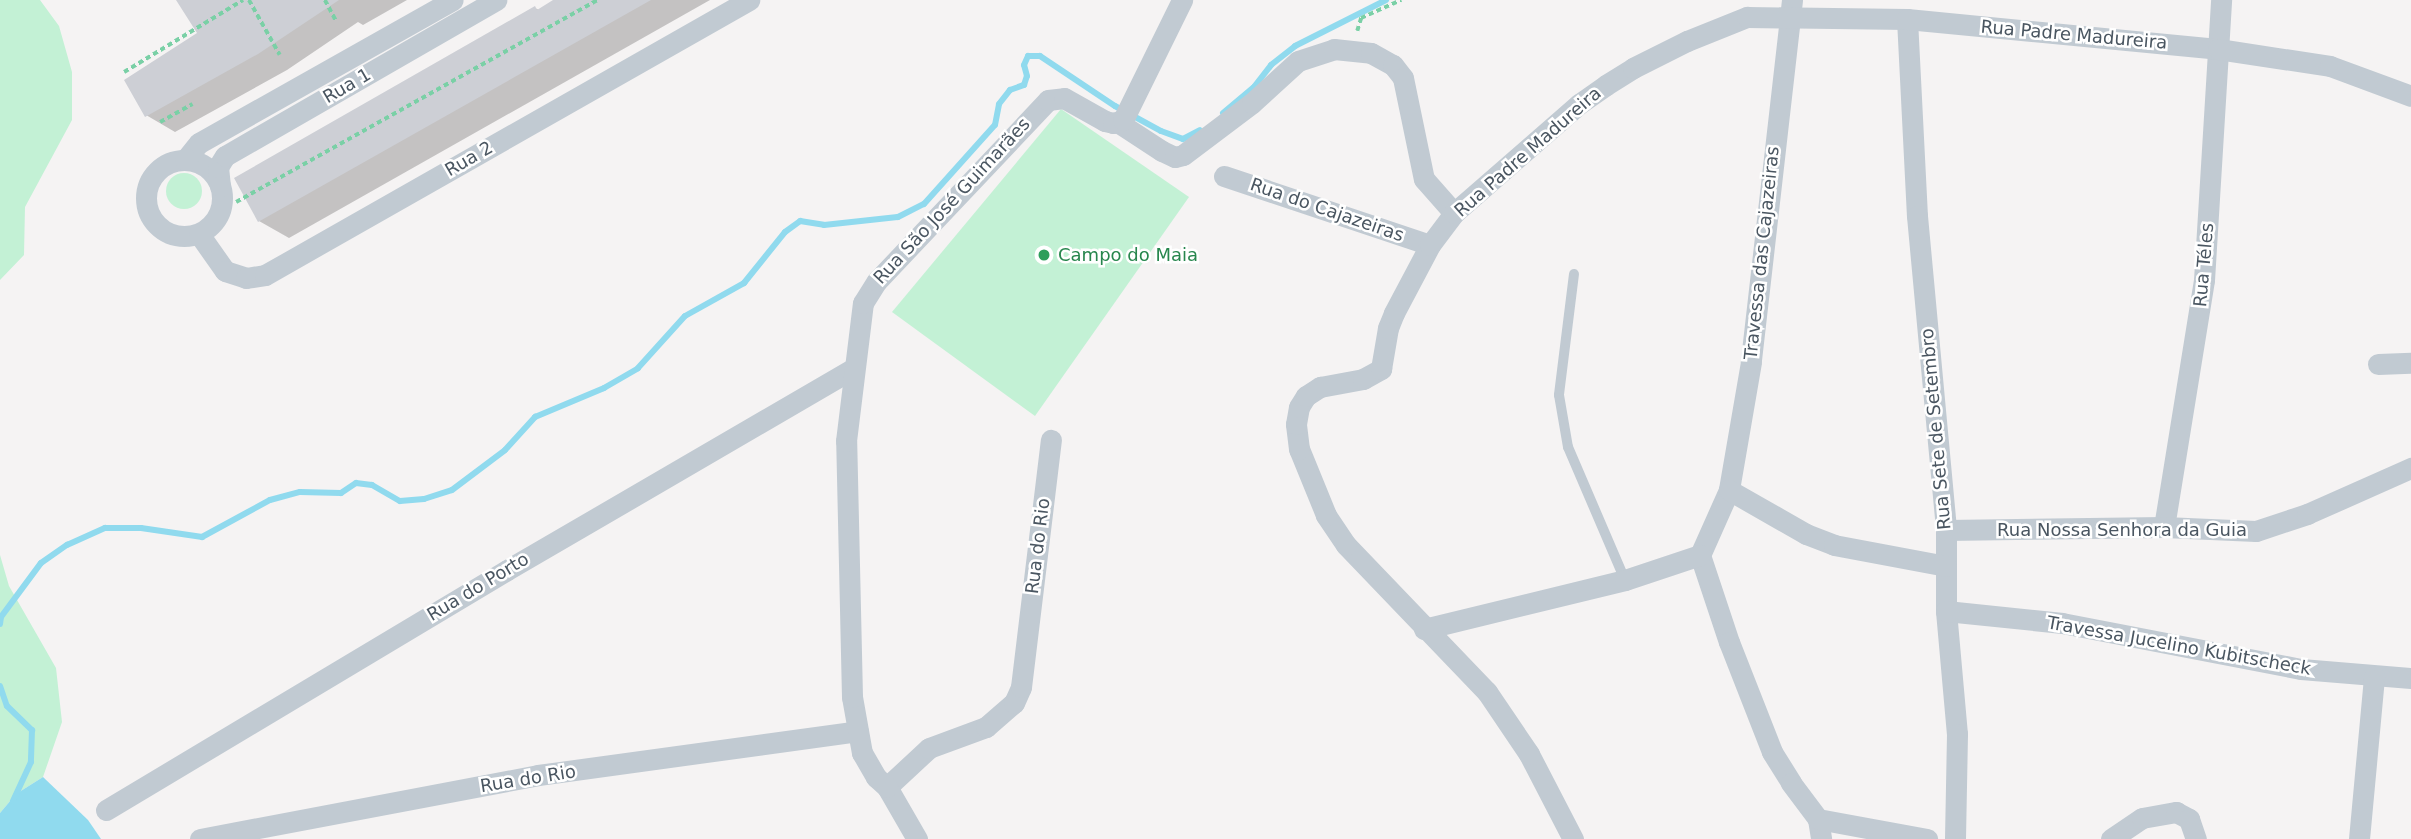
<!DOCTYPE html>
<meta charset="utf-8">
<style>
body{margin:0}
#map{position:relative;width:2411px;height:839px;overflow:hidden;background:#f5f3f3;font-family:"DejaVu Sans",sans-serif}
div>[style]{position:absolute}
.green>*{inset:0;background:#c3f1d5}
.round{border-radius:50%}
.water>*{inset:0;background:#90daee}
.shadow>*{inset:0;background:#0003}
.stream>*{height:6px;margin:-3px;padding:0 3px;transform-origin:3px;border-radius:3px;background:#90daee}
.building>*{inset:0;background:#cdcfd5}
.path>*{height:3.5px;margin-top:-1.75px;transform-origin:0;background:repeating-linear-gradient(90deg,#7ad0a6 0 5px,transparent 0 8.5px)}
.service>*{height:10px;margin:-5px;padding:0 5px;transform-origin:5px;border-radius:5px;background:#c1cad2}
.minor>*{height:21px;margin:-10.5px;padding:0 10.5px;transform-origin:10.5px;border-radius:10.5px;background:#c1cad2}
.minor>.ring{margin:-10.5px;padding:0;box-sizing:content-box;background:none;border:21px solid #c1cad2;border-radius:50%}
.dots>*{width:19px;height:19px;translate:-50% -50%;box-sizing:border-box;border:4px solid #fff;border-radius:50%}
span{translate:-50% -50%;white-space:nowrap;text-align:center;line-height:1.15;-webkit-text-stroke:5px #fff;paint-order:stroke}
.street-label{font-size:18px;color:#4a5661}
.leisure-label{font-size:18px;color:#27864d}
.left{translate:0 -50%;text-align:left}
</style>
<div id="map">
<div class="green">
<div style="clip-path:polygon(0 0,40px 0,59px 26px,72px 72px,72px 120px,25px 207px,24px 255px,0 280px)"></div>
<div style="clip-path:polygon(1061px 109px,1189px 197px,1035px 416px,892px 312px)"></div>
<div class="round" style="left:166px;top:173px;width:36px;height:36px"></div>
<div style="clip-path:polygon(0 555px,9px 586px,56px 668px,62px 722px,43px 777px,16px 794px,0 813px)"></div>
</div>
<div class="water">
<div style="clip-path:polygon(43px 777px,88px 820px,101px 839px,0 839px,0 813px,16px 794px)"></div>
</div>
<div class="shadow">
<div style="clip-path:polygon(180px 0,407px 0,363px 25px,358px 22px,287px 70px,175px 132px,146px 115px,199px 33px)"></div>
<div style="clip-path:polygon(556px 0,710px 0,289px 238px,259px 221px,535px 8px,539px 10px)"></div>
</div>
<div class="stream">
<div style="left:1223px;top:113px;width:40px;rotate:-40deg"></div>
<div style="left:1254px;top:87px;width:28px;rotate:-52deg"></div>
<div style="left:1271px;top:65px;width:31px;rotate:-38deg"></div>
<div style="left:1295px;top:46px;width:102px;rotate:-26.8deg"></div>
<div style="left:0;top:624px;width:7px;rotate:-82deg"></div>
<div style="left:1px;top:617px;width:67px;rotate:-53.5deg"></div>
<div style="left:41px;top:563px;width:32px;rotate:-35deg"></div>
<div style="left:67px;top:545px;width:42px;rotate:-24.1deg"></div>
<div style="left:105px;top:528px;width:36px"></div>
<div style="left:141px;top:528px;width:62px;rotate:8.4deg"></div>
<div style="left:202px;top:537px;width:77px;rotate:-28.6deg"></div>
<div style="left:270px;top:500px;width:31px;rotate:-15deg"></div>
<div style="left:300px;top:492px;width:41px;rotate:1.4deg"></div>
<div style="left:341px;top:493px;width:18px;rotate:-34deg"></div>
<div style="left:356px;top:483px;width:16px;rotate:7deg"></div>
<div style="left:372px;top:485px;width:32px;rotate:30deg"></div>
<div style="left:400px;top:501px;width:24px;rotate:-5deg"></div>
<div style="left:424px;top:499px;width:29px;rotate:-18deg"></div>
<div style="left:452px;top:490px;width:66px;rotate:-37deg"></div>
<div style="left:505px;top:450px;width:45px;rotate:-47.7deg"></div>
<div style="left:535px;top:417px;width:75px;rotate:-22.8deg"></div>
<div style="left:604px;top:388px;width:39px;rotate:-30deg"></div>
<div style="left:638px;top:368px;width:70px;rotate:-47.9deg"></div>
<div style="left:685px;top:316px;width:68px;rotate:-29.2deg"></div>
<div style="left:744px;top:283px;width:65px;rotate:-51.2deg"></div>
<div style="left:785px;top:232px;width:19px;rotate:-36deg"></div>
<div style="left:800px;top:221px;width:24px;rotate:9deg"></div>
<div style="left:824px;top:225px;width:74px;rotate:-6.2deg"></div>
<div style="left:898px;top:217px;width:29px;rotate:-27deg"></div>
<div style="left:924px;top:204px;width:106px;rotate:-48.1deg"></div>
<div style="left:995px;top:125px;width:21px;rotate:-79deg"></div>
<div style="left:999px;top:104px;width:18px;rotate:-52deg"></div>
<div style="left:1010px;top:90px;width:15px;rotate:-20deg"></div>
<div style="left:1024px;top:85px;width:9px;rotate:-72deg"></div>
<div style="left:1027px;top:76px;width:11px;rotate:-105deg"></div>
<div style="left:1024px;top:65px;width:10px;rotate:-66deg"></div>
<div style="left:1028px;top:56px;width:12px"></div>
<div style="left:1040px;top:56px;width:90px;rotate:33.7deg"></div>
<div style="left:1115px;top:106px;width:52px;rotate:28.5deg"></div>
<div style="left:1161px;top:131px;width:23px;rotate:20deg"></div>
<div style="left:1183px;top:139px;width:19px;rotate:-28deg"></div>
<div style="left:0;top:686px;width:21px;rotate:71deg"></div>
<div style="left:7px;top:706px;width:35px;rotate:44deg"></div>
<div style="left:32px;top:730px;width:32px;rotate:92deg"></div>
<div style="left:31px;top:762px;width:43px;rotate:114.8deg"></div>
</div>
<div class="building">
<div style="clip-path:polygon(176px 0,339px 0,258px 54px,145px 117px,124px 80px,197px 33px)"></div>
<div style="clip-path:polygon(553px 0,651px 0,258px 222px,234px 178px,535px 6px,537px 10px)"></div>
</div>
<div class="path">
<div style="left:249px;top:0;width:63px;rotate:60.6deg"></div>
<div style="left:325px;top:0;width:24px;rotate:62deg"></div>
<div style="left:1357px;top:31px;width:14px;rotate:-73deg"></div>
<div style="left:1361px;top:18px;width:44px;rotate:-24.2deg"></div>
<div style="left:124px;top:72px;width:139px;rotate:-31.2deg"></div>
<div style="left:160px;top:122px;width:37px;rotate:-29deg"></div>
<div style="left:236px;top:202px;width:414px;rotate:-29.2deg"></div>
</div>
<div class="service">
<div style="left:1574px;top:274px;width:122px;rotate:97.1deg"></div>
<div style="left:1559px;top:395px;width:53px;rotate:80.2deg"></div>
<div style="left:1568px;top:447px;width:145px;rotate:66.8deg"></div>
</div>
<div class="minor">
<div style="left:1792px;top:0;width:364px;rotate:96.5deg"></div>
<div style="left:1751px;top:362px;width:130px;rotate:99.8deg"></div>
<div style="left:1729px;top:490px;width:71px;rotate:114deg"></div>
<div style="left:1700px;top:555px;width:92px;rotate:71.6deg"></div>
<div style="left:1729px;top:642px;width:118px;rotate:68.6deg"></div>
<div style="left:1772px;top:752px;width:36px;rotate:58deg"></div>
<div style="left:1791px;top:783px;width:45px;rotate:53.1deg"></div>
<div style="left:1818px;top:819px;width:20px;rotate:81deg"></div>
<div style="left:1907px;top:19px;width:197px;rotate:87.1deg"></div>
<div style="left:1917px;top:216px;width:315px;rotate:84.7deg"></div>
<div style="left:1946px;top:530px;width:81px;rotate:90deg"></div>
<div style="left:1946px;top:611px;width:123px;rotate:84.9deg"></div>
<div style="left:1957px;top:734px;width:105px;rotate:91.1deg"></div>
<div style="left:1119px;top:123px;width:51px;rotate:33.1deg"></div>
<div style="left:1162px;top:151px;width:14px;rotate:25deg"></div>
<div style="left:1175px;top:157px;width:8px;rotate:-14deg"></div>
<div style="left:1183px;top:155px;width:86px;rotate:-37deg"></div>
<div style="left:1252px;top:103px;width:62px;rotate:-42.4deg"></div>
<div style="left:1298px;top:61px;width:38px;rotate:-18deg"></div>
<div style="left:1334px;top:49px;width:37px;rotate:6deg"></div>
<div style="left:1371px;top:53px;width:25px;rotate:29deg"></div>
<div style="left:1393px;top:65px;width:16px;rotate:52deg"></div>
<div style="left:1403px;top:78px;width:103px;rotate:78.3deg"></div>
<div style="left:1424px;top:179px;width:45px;rotate:48.6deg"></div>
<div class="ring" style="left:146px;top:160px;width:55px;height:55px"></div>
<div style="left:185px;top:160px;width:22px;rotate:-51deg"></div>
<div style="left:199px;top:143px;width:291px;rotate:-29.4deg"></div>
<div style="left:1224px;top:176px;width:217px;rotate:18.5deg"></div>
<div style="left:220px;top:186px;width:19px;rotate:-96deg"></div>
<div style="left:218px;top:167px;width:13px;rotate:-58deg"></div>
<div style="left:225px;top:156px;width:313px;rotate:-29.9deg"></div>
<div style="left:199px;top:234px;width:45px;rotate:54.9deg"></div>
<div style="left:225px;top:271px;width:22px;rotate:18deg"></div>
<div style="left:246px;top:278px;width:19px;rotate:-9deg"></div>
<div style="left:265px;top:275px;width:557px;rotate:-29.6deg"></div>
<div style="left:2378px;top:364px;width:33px;rotate:-2deg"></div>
<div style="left:1729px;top:490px;width:89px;rotate:29.7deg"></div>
<div style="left:1806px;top:534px;width:30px;rotate:21deg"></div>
<div style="left:1834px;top:545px;width:114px;rotate:10.6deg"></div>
<div style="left:2164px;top:527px;width:250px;rotate:-80.8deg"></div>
<div style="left:2204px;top:280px;width:281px;rotate:-86.5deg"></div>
<div style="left:1946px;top:530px;width:218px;rotate:-0.8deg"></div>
<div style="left:2164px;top:527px;width:92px;rotate:2.5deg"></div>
<div style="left:2256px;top:531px;width:54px;rotate:-18.4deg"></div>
<div style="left:2307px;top:514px;width:114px;rotate:-23.9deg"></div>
<div style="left:1946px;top:611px;width:117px;rotate:5.9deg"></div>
<div style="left:2062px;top:623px;width:243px;rotate:10.9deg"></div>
<div style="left:2301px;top:669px;width:110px;rotate:4.7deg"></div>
<div style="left:1424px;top:629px;width:207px;rotate:-13.7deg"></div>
<div style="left:1625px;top:580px;width:79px;rotate:-18.4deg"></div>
<div style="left:887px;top:787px;width:57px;rotate:-42.9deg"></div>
<div style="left:929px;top:748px;width:61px;rotate:-20.2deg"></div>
<div style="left:986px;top:727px;width:37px;rotate:-41deg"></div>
<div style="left:1014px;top:703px;width:17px;rotate:-66deg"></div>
<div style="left:1021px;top:687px;width:249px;rotate:-83.1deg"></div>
<div style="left:106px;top:810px;width:467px;rotate:-30.9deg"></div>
<div style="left:507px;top:570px;width:400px;rotate:-30.2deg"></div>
<div style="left:1818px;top:819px;width:111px;rotate:10.4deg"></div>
<div style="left:200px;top:839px;width:344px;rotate:-10.7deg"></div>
<div style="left:538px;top:775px;width:323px;rotate:-7.8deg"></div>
<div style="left:917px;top:839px;width:60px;rotate:-120deg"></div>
<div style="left:887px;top:787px;width:15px;rotate:-138deg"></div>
<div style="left:876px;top:777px;width:28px;rotate:-120deg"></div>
<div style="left:862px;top:753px;width:57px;rotate:-100.1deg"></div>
<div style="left:852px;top:697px;width:256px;rotate:-91.3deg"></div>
<div style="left:846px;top:441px;width:139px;rotate:-83deg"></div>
<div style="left:863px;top:303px;width:26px;rotate:-58deg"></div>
<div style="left:877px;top:281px;width:249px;rotate:-46.6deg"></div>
<div style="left:1048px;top:100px;width:16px;rotate:-7deg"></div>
<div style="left:1064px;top:98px;width:47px;rotate:29.3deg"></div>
<div style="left:1105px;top:121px;width:8px;rotate:14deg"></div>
<div style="left:1113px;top:123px;width:10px;rotate:-17deg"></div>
<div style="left:1123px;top:120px;width:134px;rotate:-63.8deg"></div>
<div style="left:1573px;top:839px;width:96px;rotate:-117.4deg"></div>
<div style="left:1529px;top:754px;width:75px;rotate:-124.1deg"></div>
<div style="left:1487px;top:692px;width:204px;rotate:-133.8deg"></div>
<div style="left:1346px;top:545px;width:36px;rotate:-124deg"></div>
<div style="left:1326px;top:515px;width:71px;rotate:-112.2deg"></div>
<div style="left:1299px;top:449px;width:25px;rotate:-97deg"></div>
<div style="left:1296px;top:424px;width:17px;rotate:-80deg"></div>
<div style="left:1299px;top:407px;width:13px;rotate:-58deg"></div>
<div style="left:1306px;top:396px;width:17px;rotate:-33deg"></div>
<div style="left:1320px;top:387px;width:44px;rotate:-10.5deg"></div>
<div style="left:1363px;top:379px;width:21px;rotate:-29deg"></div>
<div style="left:1381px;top:369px;width:42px;rotate:-80.3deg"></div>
<div style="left:1388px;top:328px;width:16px;rotate:-68deg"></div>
<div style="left:1394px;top:313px;width:77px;rotate:-62.1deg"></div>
<div style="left:1430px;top:245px;width:40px;rotate:-53deg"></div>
<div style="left:1454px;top:213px;width:166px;rotate:-41.1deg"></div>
<div style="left:1579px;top:104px;width:33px;rotate:-35deg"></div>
<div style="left:1606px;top:85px;width:32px;rotate:-32deg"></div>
<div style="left:1633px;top:68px;width:60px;rotate:-26.6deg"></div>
<div style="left:1687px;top:41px;width:65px;rotate:-21.8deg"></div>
<div style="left:1747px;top:17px;width:160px;rotate:0.7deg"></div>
<div style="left:1907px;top:19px;width:312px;rotate:5.5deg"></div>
<div style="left:2218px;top:49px;width:113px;rotate:8.6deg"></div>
<div style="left:2330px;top:66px;width:86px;rotate:20.3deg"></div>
<div style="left:2111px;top:839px;width:37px;rotate:-34deg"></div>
<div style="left:2142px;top:818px;width:35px;rotate:-10deg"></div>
<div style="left:2176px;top:812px;width:15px;rotate:28deg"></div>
<div style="left:2189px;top:819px;width:21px;rotate:71deg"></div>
<div style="left:2359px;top:839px;width:163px;rotate:-84.7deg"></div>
</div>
<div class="dots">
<div style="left:1044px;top:255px;background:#2e9e5b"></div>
</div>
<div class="street-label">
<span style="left:2074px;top:35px;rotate:5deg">Rua Padre Madureira</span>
<span style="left:347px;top:86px;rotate:-30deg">Rua 1</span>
<span style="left:1528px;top:152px;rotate:-41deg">Rua Padre Madureira</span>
<span style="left:469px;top:159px;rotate:-30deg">Rua 2</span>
<span style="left:952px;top:201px;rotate:-47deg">Rua São José Guimarães</span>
<span style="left:1327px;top:210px;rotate:19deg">Rua do Cajazeiras</span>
<span style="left:1762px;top:253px;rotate:-84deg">Travessa das Cajazeiras</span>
<span style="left:2204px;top:265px;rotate:-85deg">Rua Téles</span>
<span style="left:1936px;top:429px;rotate:-95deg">Rua Sete de Setembro</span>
<span style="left:2122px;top:530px">Rua Nossa Senhora da Guia</span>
<span style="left:1038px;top:546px;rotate:-83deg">Rua do Rio</span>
<span style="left:478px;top:587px;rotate:-31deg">Rua do Porto</span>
<span style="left:2179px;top:646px;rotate:10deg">Travessa Jucelino Kubitscheck</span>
<span style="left:528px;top:779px;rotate:-9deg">Rua do Rio</span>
</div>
<div class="leisure-label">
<span class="left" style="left:1058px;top:255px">Campo do Maia</span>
</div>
</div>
